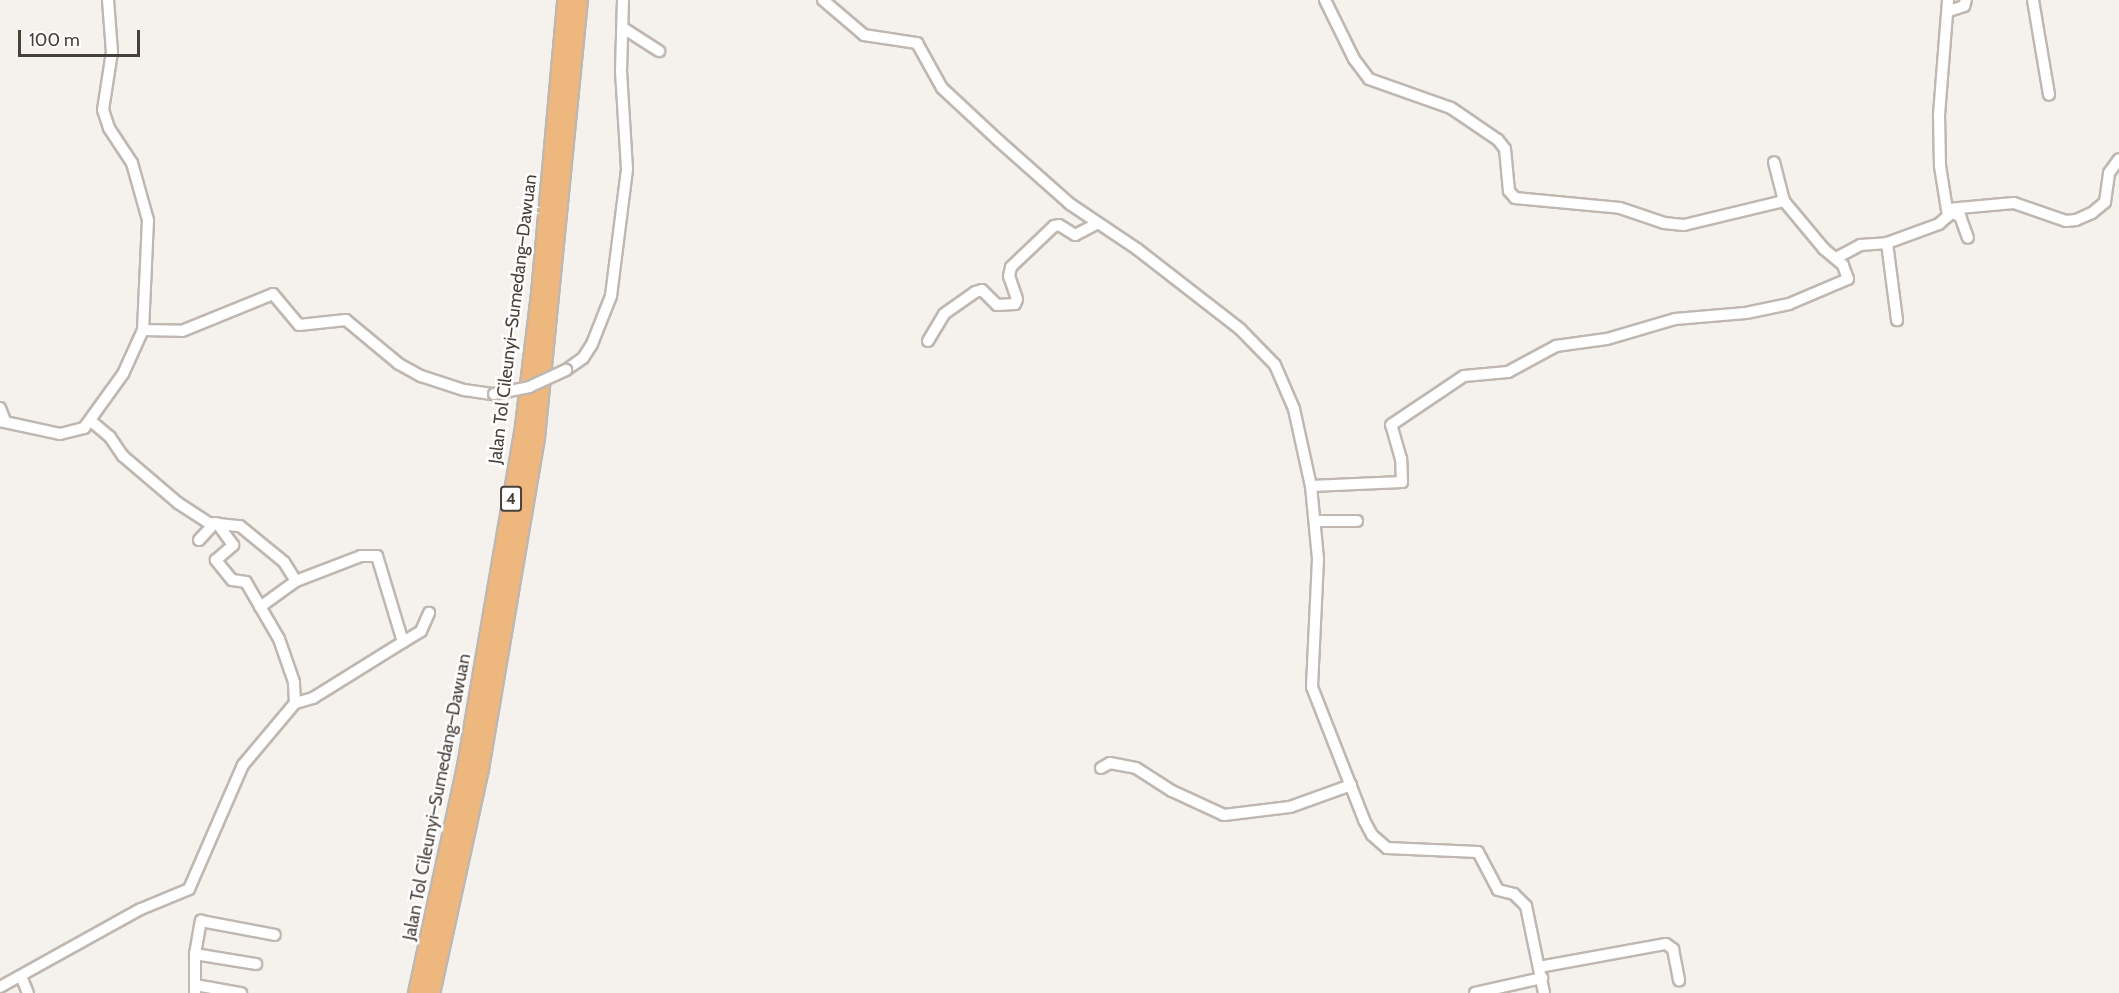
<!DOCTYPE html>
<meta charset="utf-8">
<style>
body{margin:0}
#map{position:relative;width:2119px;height:993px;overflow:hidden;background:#f5f1ed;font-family:Cabin,sans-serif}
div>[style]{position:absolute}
.roads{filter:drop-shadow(2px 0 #bfb7b0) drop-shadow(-2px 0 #bfb7b0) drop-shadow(0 2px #bfb7b0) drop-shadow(0 -2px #bfb7b0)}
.minor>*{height:10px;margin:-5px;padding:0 5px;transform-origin:5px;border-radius:5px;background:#fff}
.highway>*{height:15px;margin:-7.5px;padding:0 7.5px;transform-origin:7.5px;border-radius:7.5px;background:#eeb77e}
.bridges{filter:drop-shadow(2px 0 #bfb7b0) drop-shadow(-2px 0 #bfb7b0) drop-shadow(0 2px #bfb7b0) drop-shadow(0 -2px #bfb7b0)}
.minor-bridge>*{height:10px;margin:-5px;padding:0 5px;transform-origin:5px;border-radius:5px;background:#fff}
span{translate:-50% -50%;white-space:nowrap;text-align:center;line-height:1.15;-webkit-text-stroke:5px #fff;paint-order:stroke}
.shield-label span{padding:2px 4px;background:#fff;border:2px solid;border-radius:4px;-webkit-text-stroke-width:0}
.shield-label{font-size:16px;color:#48413b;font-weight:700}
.street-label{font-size:18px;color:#48413b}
.scale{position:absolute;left:18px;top:30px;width:122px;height:27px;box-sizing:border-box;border:3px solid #48413b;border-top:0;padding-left:8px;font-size:18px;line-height:21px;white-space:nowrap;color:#48413b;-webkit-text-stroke:4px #fff;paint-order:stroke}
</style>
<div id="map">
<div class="roads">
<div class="minor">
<div style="left:823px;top:0;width:54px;rotate:40.5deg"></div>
<div style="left:864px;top:35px;width:54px;rotate:8.6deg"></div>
<div style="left:917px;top:43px;width:51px;rotate:60.9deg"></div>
<div style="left:942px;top:88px;width:78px;rotate:42.9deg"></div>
<div style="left:999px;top:141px;width:95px;rotate:41.6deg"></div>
<div style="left:1070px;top:204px;width:81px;rotate:33.9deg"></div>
<div style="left:1137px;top:249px;width:130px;rotate:37.8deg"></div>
<div style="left:1240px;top:329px;width:50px;rotate:45.8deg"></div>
<div style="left:1275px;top:365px;width:48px;rotate:66.6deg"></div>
<div style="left:1294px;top:409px;width:79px;rotate:77.6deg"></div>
<div style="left:1311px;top:486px;width:73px;rotate:84.5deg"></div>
<div style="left:1318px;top:559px;width:128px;rotate:92.7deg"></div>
<div style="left:1312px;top:687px;width:143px;rotate:68.6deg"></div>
<div style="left:1364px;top:820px;width:17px;rotate:62deg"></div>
<div style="left:1372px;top:835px;width:20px;rotate:41deg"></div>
<div style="left:1387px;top:848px;width:91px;rotate:2.5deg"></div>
<div style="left:1478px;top:852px;width:43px;rotate:62.2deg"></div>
<div style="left:1498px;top:890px;width:16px;rotate:14deg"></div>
<div style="left:1514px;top:894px;width:17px;rotate:45deg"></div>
<div style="left:1526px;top:906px;width:89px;rotate:78.3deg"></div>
<div style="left:1325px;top:0;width:66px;rotate:63.8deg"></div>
<div style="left:1354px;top:59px;width:25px;rotate:53deg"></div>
<div style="left:1369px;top:79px;width:87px;rotate:19.5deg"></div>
<div style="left:1451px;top:108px;width:57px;rotate:34.2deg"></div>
<div style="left:1498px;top:140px;width:11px;rotate:52deg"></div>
<div style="left:1505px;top:149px;width:42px;rotate:84.6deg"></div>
<div style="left:1509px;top:191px;width:9px;rotate:49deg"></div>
<div style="left:1515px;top:198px;width:105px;rotate:5.4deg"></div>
<div style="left:1620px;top:208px;width:46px;rotate:18.8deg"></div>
<div style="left:1664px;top:223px;width:20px;rotate:6deg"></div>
<div style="left:1684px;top:225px;width:103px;rotate:-13.5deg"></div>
<div style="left:2033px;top:0;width:96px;rotate:80.4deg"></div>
<div style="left:1949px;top:11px;width:16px;rotate:-18deg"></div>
<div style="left:1964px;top:6px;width:6px;rotate:-72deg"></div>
<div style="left:623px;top:28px;width:43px;rotate:32.6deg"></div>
<div style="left:1948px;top:209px;width:66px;rotate:-5.2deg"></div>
<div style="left:2014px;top:203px;width:55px;rotate:19.1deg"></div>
<div style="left:2066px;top:221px;width:10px;rotate:-6deg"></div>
<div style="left:2076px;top:220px;width:17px;rotate:-24deg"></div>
<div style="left:2092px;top:213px;width:17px;rotate:-40deg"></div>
<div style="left:2105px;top:202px;width:29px;rotate:-82deg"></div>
<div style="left:2109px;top:173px;width:17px;rotate:-54deg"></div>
<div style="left:1948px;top:212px;width:13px;rotate:18deg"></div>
<div style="left:1960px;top:216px;width:23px;rotate:70deg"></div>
<div style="left:1887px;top:243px;width:78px;rotate:82.6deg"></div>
<div style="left:1836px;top:258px;width:27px;rotate:-28deg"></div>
<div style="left:1860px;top:245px;width:27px;rotate:-4deg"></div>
<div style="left:1887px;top:243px;width:55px;rotate:-20.1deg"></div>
<div style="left:1939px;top:224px;width:12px;rotate:-42deg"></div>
<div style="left:1948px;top:216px;width:51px;rotate:-99.1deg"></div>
<div style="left:1940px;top:166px;width:51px;rotate:-91.1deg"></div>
<div style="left:1939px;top:115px;width:115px;rotate:-85.5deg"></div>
<div style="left:143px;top:330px;width:39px;rotate:1deg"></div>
<div style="left:182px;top:331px;width:98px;rotate:-22.1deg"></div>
<div style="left:273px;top:294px;width:40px;rotate:50deg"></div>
<div style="left:299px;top:325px;width:47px;rotate:-6.1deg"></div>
<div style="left:346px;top:320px;width:69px;rotate:39.7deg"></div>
<div style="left:399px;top:364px;width:25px;rotate:29deg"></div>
<div style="left:421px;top:376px;width:45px;rotate:18deg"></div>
<div style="left:464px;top:390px;width:30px;rotate:8deg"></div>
<div style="left:928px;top:341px;width:31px;rotate:-59deg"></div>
<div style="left:944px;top:314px;width:38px;rotate:-35deg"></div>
<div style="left:975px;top:292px;width:7px;rotate:-16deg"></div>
<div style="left:982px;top:290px;width:21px;rotate:45deg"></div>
<div style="left:997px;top:305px;width:18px;rotate:-3deg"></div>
<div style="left:1015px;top:304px;width:5px;rotate:-68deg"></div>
<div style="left:1017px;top:299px;width:24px;rotate:-109deg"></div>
<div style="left:1009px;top:276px;width:9px;rotate:-77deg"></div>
<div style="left:1011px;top:267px;width:59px;rotate:-43.6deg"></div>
<div style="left:1054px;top:226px;width:5px;rotate:-11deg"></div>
<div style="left:1059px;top:225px;width:19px;rotate:32deg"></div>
<div style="left:1075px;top:235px;width:25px;rotate:-27deg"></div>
<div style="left:566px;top:370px;width:21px;rotate:-35deg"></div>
<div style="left:583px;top:358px;width:17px;rotate:-57deg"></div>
<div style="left:592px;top:344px;width:52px;rotate:-68.4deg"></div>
<div style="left:611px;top:296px;width:128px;rotate:-82.8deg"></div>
<div style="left:627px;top:169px;width:98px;rotate:-93.5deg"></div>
<div style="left:621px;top:71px;width:71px;rotate:-88.4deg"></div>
<div style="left:0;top:408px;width:14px;rotate:69deg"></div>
<div style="left:0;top:421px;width:61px;rotate:12.2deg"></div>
<div style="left:60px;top:434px;width:25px;rotate:-14deg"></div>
<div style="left:84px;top:428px;width:67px;rotate:-54.2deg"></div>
<div style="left:123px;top:374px;width:48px;rotate:-65.6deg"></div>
<div style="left:143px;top:330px;width:110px;rotate:-87.4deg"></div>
<div style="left:148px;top:220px;width:59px;rotate:-105.7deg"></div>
<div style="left:132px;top:163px;width:42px;rotate:-123.3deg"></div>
<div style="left:109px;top:128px;width:19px;rotate:-108deg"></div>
<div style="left:103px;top:110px;width:59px;rotate:-81.2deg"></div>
<div style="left:112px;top:52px;width:52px;rotate:-94.4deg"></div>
<div style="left:91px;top:421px;width:25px;rotate:40deg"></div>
<div style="left:110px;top:437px;width:23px;rotate:56deg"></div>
<div style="left:123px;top:456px;width:72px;rotate:40.5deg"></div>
<div style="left:178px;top:503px;width:37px;rotate:33deg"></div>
<div style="left:209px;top:523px;width:31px;rotate:6deg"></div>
<div style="left:240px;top:526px;width:57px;rotate:39.3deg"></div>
<div style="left:284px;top:562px;width:22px;rotate:58deg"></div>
<div style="left:296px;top:581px;width:70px;rotate:-21deg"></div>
<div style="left:361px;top:556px;width:16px"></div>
<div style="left:377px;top:556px;width:90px;rotate:73.2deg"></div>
<div style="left:403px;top:642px;width:106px;rotate:148.1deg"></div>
<div style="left:313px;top:698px;width:19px;rotate:164deg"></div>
<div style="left:1311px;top:486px;width:91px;rotate:-2.5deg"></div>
<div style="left:1402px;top:482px;width:23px;rotate:-92deg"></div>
<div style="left:1401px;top:459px;width:35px;rotate:-106deg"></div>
<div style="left:1391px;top:425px;width:88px;rotate:-33.9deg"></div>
<div style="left:1464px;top:376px;width:44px;rotate:-5.2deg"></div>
<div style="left:1508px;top:372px;width:55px;rotate:-28.4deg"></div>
<div style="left:1556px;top:346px;width:51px;rotate:-7.8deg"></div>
<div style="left:1607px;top:339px;width:71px;rotate:-16.4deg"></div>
<div style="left:1675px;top:319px;width:71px;rotate:-4.8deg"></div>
<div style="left:1746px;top:313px;width:44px;rotate:-11.8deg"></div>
<div style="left:1789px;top:304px;width:64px;rotate:-23deg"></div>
<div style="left:1848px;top:279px;width:15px;rotate:-110deg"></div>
<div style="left:1843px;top:265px;width:25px;rotate:-140deg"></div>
<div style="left:1824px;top:249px;width:62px;rotate:-129.8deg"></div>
<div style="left:1784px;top:201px;width:40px;rotate:-104.4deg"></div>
<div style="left:1315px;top:521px;width:42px"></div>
<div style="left:199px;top:540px;width:23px;rotate:-47deg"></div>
<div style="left:260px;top:607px;width:44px;rotate:-35.8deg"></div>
<div style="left:403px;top:642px;width:21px;rotate:-31deg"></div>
<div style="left:421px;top:631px;width:20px;rotate:-66deg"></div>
<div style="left:1101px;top:768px;width:10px;rotate:-29deg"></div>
<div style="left:1110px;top:763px;width:26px;rotate:11deg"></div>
<div style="left:1136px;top:768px;width:43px;rotate:32.6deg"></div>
<div style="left:1172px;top:791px;width:57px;rotate:24.8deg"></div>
<div style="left:1224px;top:815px;width:66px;rotate:-6.9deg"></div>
<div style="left:1290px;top:807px;width:65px;rotate:-19.8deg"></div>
<div style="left:195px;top:954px;width:62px;rotate:9.3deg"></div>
<div style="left:1539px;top:967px;width:129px;rotate:-10.3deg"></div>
<div style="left:1666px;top:944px;width:9px;rotate:36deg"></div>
<div style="left:1673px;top:949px;width:32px;rotate:79deg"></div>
<div style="left:21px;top:976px;width:18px;rotate:68deg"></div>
<div style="left:195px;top:985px;width:47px;rotate:9.9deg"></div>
<div style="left:0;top:987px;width:161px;rotate:-29deg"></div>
<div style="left:141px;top:909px;width:52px;rotate:-22.6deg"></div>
<div style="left:189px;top:889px;width:135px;rotate:-66.5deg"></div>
<div style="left:243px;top:765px;width:81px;rotate:-50deg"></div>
<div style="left:295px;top:703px;width:21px;rotate:-93deg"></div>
<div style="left:294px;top:682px;width:46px;rotate:-109.2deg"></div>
<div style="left:279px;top:639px;width:66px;rotate:-120.1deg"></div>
<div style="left:246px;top:582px;width:14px;rotate:-172deg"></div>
<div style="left:232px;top:580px;width:26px;rotate:-129deg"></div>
<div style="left:216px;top:560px;width:23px;rotate:-41deg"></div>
<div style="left:233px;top:545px;width:27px;rotate:-126deg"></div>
<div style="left:195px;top:993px;width:39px;rotate:-90deg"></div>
<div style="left:195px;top:954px;width:34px;rotate:-80deg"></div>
<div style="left:201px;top:921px;width:75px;rotate:10.7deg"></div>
<div style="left:1475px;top:993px;width:69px;rotate:-12.6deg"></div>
</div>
<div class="highway">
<div style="left:416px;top:993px;width:232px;rotate:-77.8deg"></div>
<div style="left:465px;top:766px;width:337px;rotate:-80.3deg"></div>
<div style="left:522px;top:434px;width:141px;rotate:-83.1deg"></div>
<div style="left:539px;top:294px;width:295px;rotate:-84.9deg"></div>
<div style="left:431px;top:993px;width:230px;rotate:-77.7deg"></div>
<div style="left:480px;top:768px;width:336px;rotate:-80.4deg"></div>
<div style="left:536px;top:437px;width:439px;rotate:-84.4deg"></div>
</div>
</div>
<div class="bridges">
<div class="minor-bridge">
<div style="left:494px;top:394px;width:36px;rotate:-11deg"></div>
<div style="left:529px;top:387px;width:41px;rotate:-24.7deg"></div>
</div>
</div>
<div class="shield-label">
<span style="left:511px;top:499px">4</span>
</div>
<div class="street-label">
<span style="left:513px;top:319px;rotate:-83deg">Jalan Tol Cileunyi–Sumedang–Dawuan</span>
<span style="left:437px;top:797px;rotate:-79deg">Jalan Tol Cileunyi–Sumedang–Dawuan</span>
</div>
<div class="scale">100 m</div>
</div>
